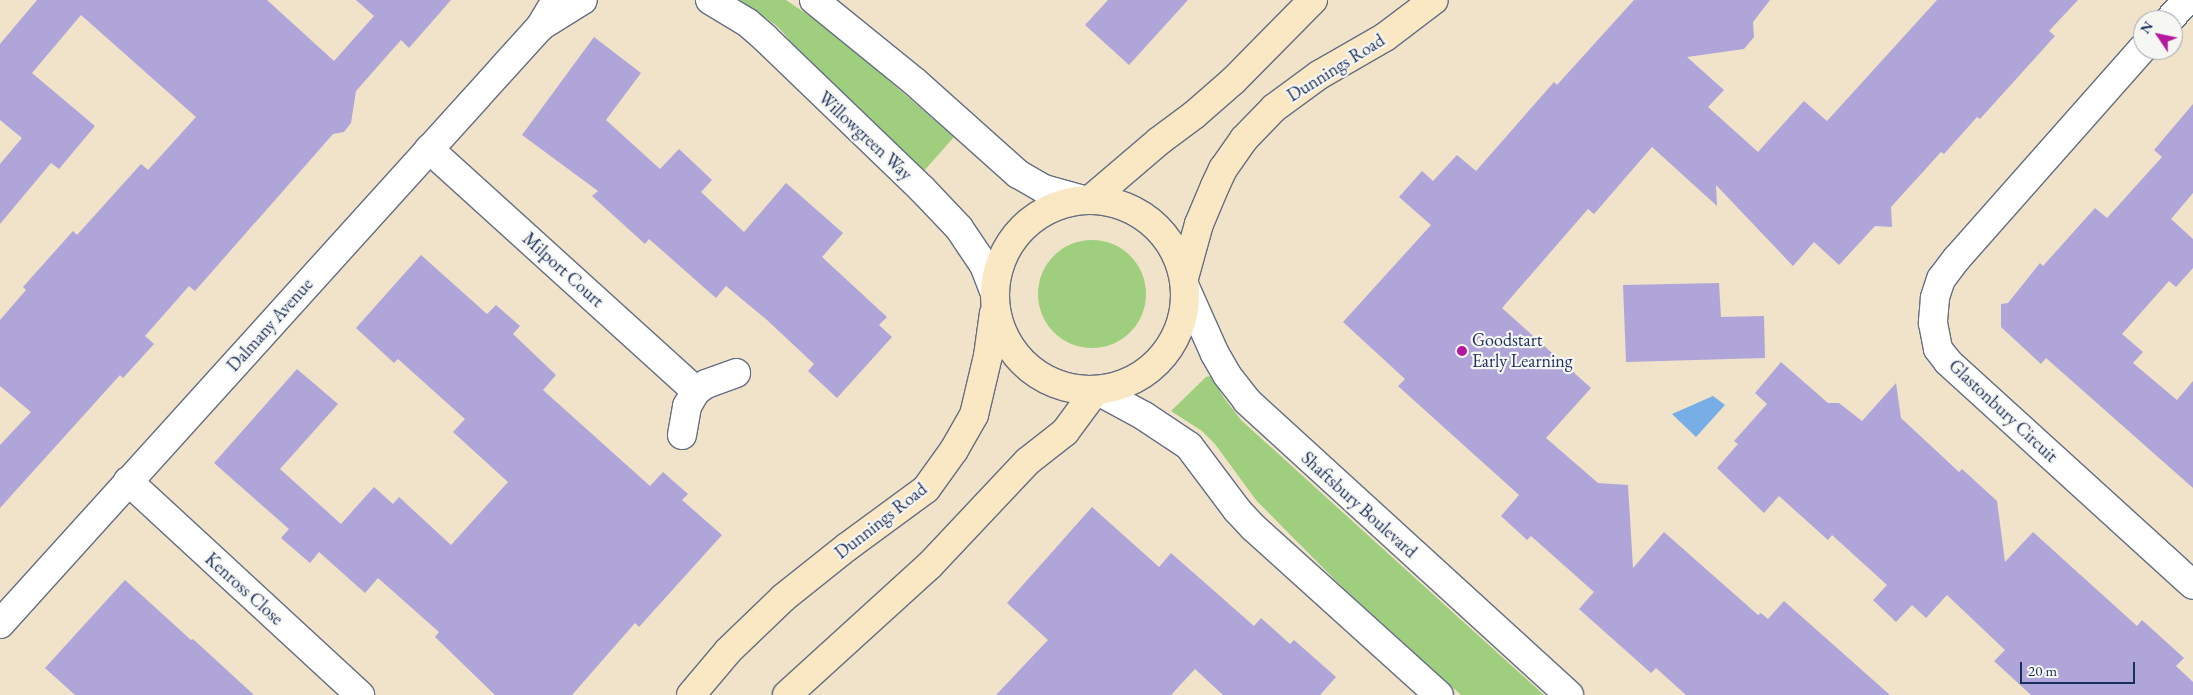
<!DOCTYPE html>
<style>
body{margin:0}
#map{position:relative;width:2193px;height:695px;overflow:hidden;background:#f0e3c9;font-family:"EB Garamond",serif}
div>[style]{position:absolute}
.green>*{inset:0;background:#9fcf7e}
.round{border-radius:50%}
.water>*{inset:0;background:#78aee6}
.building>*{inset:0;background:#afa5d8}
.roads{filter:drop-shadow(1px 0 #666e83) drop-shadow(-1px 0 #666e83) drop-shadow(0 1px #666e83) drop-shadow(0 -1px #666e83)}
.minor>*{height:28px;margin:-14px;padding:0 14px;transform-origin:14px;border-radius:14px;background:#fff}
.tertiary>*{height:28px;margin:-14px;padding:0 14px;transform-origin:14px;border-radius:14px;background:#fff}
.secondary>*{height:28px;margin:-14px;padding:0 14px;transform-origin:14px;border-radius:14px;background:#fae7c3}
.secondary>.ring{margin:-14px;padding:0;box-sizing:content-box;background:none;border:28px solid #fae7c3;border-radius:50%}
.dots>*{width:14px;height:14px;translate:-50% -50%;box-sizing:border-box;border:2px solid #f6f6f2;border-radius:50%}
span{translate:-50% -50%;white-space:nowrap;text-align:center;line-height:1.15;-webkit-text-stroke:4.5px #f6f6f2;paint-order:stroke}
.street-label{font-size:18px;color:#1b2f5e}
.poi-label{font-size:18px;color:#1b2f5e}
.left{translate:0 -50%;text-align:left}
.north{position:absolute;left:2133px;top:10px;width:50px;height:50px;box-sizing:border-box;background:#f6f6f2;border:1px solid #9ea6b7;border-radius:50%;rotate:304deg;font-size:14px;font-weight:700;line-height:20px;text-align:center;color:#1b2f5e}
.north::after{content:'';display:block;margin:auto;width:18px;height:22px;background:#b5179e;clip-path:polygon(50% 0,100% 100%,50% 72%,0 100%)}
.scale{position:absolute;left:2020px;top:662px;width:115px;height:22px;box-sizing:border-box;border:2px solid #1b2f5e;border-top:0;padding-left:6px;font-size:15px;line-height:18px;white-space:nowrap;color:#1b2f5e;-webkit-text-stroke:4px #f6f6f2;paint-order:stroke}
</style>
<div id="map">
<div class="green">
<div style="clip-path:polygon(740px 0,786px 0,833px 32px,954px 137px,923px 172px,845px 102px,777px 26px)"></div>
<div class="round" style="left:1038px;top:240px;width:108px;height:108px"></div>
<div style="clip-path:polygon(1211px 376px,1224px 398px,1241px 420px,1544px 695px,1461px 695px,1340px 585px,1256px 500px,1215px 444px,1202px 431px,1171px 411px,1206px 377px)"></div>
</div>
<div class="water">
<div style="clip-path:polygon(1713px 396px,1725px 405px,1696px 437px,1672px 414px)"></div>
</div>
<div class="building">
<div style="clip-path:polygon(37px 0,267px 0,334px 61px,374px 16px,356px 0,451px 0,409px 48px,401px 40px,356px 91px,351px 123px,344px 132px,333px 134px,195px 291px,189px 286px,145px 336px,154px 344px,123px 378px,120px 375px,0 508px,0 445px,31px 412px,0 386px,0 320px,26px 290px,23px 287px,73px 231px,77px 235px,141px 164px,148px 170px,196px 117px,81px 15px,32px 73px,95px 126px,59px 169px,51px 163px,0 224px,0 164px,22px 138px,0 120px,0 44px)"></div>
<div style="clip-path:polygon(1108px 0,1188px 0,1129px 65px,1085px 25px)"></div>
<div style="clip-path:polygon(1634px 0,1770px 0,1753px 22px,1754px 37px,1744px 49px,1687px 57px,1724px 90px,1708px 107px,1758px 152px,1804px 101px,1827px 121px,1937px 0,2078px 0,2049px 31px,2055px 36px,1980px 119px,1977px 117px,1944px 154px,1941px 152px,1891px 207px,1892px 227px,1875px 226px,1839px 265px,1814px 242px,1793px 266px,1716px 185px,1717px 206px,1652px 147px,1594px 214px,1588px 209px,1502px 308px,1591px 388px,1546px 438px,1598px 483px,1628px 485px,1633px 568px,1664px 532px,1758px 615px,1761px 613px,1768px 619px,1784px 601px,1890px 695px,1686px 695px,1656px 668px,1651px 673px,1579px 609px,1594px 592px,1531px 536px,1527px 540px,1501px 516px,1519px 495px,1398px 386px,1405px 379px,1343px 322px,1431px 225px,1399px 197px,1422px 171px,1433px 181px,1457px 155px,1476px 171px,1554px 82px,1557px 85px)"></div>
<div style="clip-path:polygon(594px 37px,641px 73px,606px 120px,660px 169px,679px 149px,712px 180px,701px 192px,744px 232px,786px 183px,843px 233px,822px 257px,887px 317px,879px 325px,892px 337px,837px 398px,808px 371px,814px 364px,767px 320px,726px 286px,716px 298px,649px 239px,645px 244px,592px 196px,598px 191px,522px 135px)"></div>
<div style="clip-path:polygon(2193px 104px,2193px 193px,2171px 219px,2193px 239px,2193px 268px,2176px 287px,2169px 281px,2122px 334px,2143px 352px,2133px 363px,2177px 400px,2193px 381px,2193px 488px,2046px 358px,2041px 364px,2001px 327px,2001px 304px,2008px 303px,2040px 263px,2043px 266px,2095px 208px,2107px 218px,2162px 157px,2154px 150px)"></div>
<div style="clip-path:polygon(421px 255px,487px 314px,496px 305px,520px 326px,513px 334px,556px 375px,543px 390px,650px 486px,663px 472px,688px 494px,682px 500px,722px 535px,639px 627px,635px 623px,572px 695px,495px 695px,435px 637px,439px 632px,378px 578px,365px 593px,319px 552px,310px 563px,281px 538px,289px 529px,214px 463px,297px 369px,338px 404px,280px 469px,341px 524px,374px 487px,393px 504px,399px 497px,451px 545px,508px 482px,453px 432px,465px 419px,398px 359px,394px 363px,356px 328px)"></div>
<div style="clip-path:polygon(1719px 283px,1721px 317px,1764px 316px,1765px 358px,1626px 362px,1623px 285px)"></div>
<div style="clip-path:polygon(1781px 362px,1828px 403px,1839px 403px,1862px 421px,1896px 383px,1901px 418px,1959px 472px,1962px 469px,1997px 501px,2005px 562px,2033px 532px,2137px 626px,2142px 620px,2184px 658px,2176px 666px,2193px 682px,2193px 695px,2031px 695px,1994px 661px,2005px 650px,1947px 595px,1926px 618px,1912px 605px,1896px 622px,1873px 600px,1887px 585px,1832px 535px,1828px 540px,1779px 496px,1764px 513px,1717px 468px,1738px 444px,1734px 441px,1767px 404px,1755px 393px)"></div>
<div style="clip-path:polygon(1092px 507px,1159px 567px,1171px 553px,1254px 626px,1261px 618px,1290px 644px,1294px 640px,1336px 677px,1320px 695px,1223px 695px,1195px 669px,1171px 695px,996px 695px,1048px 640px,1007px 603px)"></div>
<div style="clip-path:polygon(125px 580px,191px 640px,193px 639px,254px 695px,75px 695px,45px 668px)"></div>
</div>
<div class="roads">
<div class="minor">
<div style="left:710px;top:0;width:44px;rotate:31.2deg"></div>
<div style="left:748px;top:23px;width:23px;rotate:41deg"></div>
<div style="left:765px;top:38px;width:218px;rotate:43.9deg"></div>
<div style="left:922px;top:189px;width:54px;rotate:46.5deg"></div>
<div style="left:959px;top:228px;width:45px;rotate:56deg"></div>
<div style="left:984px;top:265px;width:30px;rotate:69deg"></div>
<div style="left:814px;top:0;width:130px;rotate:39.1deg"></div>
<div style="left:915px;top:82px;width:138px;rotate:41.8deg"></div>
<div style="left:1018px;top:174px;width:30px;rotate:30deg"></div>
<div style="left:1044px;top:189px;width:41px;rotate:15.4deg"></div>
<div style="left:2169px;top:20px;width:27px;rotate:-48deg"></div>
<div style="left:541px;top:26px;width:49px;rotate:-31.8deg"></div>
<div style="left:2143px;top:48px;width:281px;rotate:131.5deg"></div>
<div style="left:1957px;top:258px;width:26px;rotate:127deg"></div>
<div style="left:1941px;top:279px;width:20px;rotate:108deg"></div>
<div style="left:1935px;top:298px;width:25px;rotate:95deg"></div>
<div style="left:1933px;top:323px;width:26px;rotate:79deg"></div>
<div style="left:1938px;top:349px;width:16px;rotate:52deg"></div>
<div style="left:1948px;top:362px;width:331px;rotate:42.3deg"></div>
<div style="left:429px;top:149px;width:360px;rotate:42.2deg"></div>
<div style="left:682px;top:435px;width:29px;rotate:-80deg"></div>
<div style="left:687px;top:406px;width:17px;rotate:-59deg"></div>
<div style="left:696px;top:391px;width:12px;rotate:-35deg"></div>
<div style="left:706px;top:384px;width:32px;rotate:-20deg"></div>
<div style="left:128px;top:481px;width:316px;rotate:42.7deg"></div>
<div style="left:0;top:624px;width:805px;rotate:-47.87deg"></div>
<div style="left:540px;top:27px;width:31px;rotate:-59deg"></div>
</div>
<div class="tertiary">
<div style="left:1185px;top:287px;width:73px;rotate:65.9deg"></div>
<div style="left:1215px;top:354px;width:24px;rotate:60deg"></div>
<div style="left:1227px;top:375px;width:33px;rotate:52deg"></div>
<div style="left:1247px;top:401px;width:436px;rotate:42.4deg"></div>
<div style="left:1098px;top:391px;width:52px;rotate:28.5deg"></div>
<div style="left:1144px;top:416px;width:54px;rotate:33.7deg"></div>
<div style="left:1189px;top:446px;width:80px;rotate:53.1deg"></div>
<div style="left:1237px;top:510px;width:25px;rotate:47deg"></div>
<div style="left:1254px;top:528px;width:249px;rotate:42.1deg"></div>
</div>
<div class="secondary">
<div class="ring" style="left:995px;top:200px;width:162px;height:162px"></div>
<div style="left:1090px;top:200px;width:91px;rotate:-40.5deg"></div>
<div style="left:1159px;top:141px;width:44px;rotate:-36.6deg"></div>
<div style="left:1194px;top:115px;width:52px;rotate:-41.1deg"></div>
<div style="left:1233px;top:81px;width:114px;rotate:-45.4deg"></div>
<div style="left:1184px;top:278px;width:56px;rotate:-74.5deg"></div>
<div style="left:1199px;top:224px;width:41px;rotate:-67.2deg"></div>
<div style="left:1215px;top:186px;width:19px;rotate:-65deg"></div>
<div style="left:1223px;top:169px;width:37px;rotate:-55deg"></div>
<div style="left:1244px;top:139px;width:43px;rotate:-45.9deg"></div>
<div style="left:1274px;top:108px;width:56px;rotate:-36.3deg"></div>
<div style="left:1319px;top:75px;width:76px;rotate:-29.9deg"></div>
<div style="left:1385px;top:37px;width:61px;rotate:-37.1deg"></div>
<div style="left:691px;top:695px;width:57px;rotate:-49.9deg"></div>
<div style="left:728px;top:651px;width:76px;rotate:-43.9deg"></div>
<div style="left:783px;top:598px;width:82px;rotate:-38.6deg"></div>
<div style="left:847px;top:547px;width:98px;rotate:-36.3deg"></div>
<div style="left:926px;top:489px;width:48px;rotate:-54.3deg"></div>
<div style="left:954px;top:450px;width:40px;rotate:-60.3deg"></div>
<div style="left:974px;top:415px;width:61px;rotate:-76.7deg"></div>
<div style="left:988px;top:356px;width:43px;rotate:-82.1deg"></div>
<div style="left:787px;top:695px;width:192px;rotate:-42.3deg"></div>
<div style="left:929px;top:566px;width:144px;rotate:-46.7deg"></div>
<div style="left:1028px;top:461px;width:47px;rotate:-38.1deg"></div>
<div style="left:1065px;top:432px;width:52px;rotate:-53.6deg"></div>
</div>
</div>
<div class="dots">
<div style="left:1462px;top:351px;background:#b5179e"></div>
</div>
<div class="street-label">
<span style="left:1336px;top:68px;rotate:-32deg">Dunnings Road</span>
<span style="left:865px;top:136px;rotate:43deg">Willowgreen Way</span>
<span style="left:563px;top:270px;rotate:42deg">Milport Court</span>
<span style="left:270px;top:325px;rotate:-48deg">Dalmany Avenue</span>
<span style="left:2003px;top:411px;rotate:43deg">Glastonbury Circuit</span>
<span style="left:1359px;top:505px;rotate:42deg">Shaftsbury Boulevard</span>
<span style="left:881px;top:521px;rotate:-38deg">Dunnings Road</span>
<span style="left:244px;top:589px;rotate:42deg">Kenross Close</span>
</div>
<div class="poi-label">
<span class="left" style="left:1472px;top:351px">Goodstart<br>Early Learning</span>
</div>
<div class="north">N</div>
<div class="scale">20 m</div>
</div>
